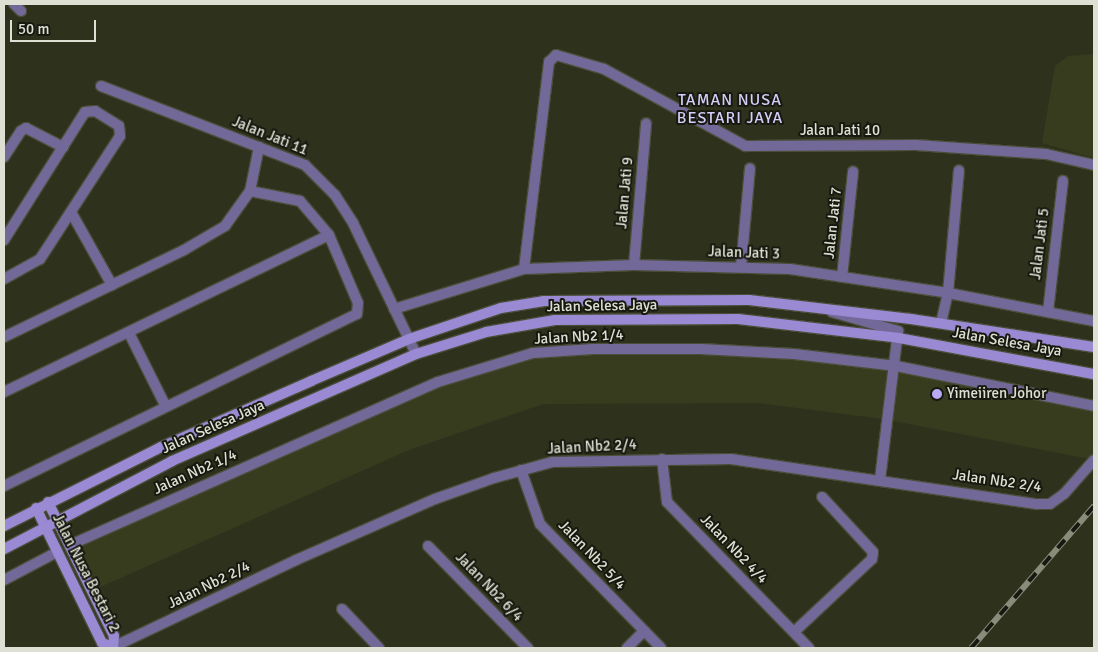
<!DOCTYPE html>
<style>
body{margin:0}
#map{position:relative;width:1098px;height:652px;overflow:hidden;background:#2e321c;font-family:Signika,sans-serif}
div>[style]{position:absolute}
.built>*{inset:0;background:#373c1f}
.roads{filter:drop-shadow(1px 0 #4a4e39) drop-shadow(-1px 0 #4a4e39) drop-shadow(0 1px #4a4e39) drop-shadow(0 -1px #4a4e39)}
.street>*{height:10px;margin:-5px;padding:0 5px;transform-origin:5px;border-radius:5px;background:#736998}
.secondary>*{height:10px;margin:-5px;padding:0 5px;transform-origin:5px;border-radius:5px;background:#9a89d3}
.rail>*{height:5.5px;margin-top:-2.75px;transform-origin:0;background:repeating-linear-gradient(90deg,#17180f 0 11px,#898c7a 0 22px);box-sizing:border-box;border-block:1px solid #898c7a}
.dots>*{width:14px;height:14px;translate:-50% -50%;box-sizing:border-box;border:2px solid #17180f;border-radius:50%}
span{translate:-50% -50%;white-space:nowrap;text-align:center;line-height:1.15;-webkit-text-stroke:4px #17180f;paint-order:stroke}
.street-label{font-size:15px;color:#dde0d2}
.poi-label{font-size:15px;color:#dde0d2}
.left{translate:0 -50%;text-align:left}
.neighbourhood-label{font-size:16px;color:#d5cdf8;letter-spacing:1px}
.frame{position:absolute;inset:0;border:5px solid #dde0d2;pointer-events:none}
.scale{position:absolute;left:10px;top:20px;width:86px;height:22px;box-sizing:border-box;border:2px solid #dde0d2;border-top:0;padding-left:6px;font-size:15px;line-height:18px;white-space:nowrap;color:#dde0d2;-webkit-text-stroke:4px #17180f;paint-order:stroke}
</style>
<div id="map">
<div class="built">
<div style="clip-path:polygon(1094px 54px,1094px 158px,1042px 143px,1055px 66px,1068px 56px)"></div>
<div style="clip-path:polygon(592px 353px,704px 353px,795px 358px,901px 372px,1094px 411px,1094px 454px,1090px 459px,883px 419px,758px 403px,543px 404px,409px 450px,98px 588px,77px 546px,440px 385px,537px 356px)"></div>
</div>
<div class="roads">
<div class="street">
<div style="left:14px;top:4px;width:10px;rotate:45deg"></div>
<div style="left:101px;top:86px;width:219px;rotate:21.2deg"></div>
<div style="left:305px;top:165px;width:42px;rotate:45deg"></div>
<div style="left:335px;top:195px;width:33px;rotate:57deg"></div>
<div style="left:353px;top:223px;width:145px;rotate:64.3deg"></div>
<div style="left:4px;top:157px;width:31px;rotate:-57deg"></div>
<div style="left:21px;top:131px;width:6px;rotate:-31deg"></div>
<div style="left:26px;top:128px;width:42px;rotate:27.2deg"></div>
<div style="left:71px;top:212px;width:84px;rotate:60.7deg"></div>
<div style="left:4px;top:240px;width:151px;rotate:-57.7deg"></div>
<div style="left:85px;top:112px;width:10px;rotate:-6deg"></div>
<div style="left:95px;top:111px;width:28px;rotate:32deg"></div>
<div style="left:119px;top:126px;width:10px;rotate:84deg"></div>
<div style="left:120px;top:136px;width:147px;rotate:123deg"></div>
<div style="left:40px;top:259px;width:41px;rotate:150.9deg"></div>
<div style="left:634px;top:265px;width:142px;rotate:-85.1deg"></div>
<div style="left:741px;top:267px;width:99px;rotate:-84.8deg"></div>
<div style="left:524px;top:269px;width:209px;rotate:-83.1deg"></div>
<div style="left:549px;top:62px;width:10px;rotate:-45deg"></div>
<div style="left:556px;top:55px;width:50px;rotate:16.3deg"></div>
<div style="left:604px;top:69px;width:161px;rotate:28.6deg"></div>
<div style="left:745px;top:146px;width:171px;rotate:-0.3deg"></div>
<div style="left:916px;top:145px;width:130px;rotate:4deg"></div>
<div style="left:1046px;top:154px;width:49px;rotate:12.9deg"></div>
<div style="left:842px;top:277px;width:106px;rotate:-84deg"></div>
<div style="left:394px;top:309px;width:136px;rotate:-17.1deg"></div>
<div style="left:524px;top:269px;width:110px;rotate:-2.1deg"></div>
<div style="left:634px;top:265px;width:156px;rotate:1.5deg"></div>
<div style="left:790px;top:269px;width:160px;rotate:8.6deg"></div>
<div style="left:948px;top:293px;width:149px;rotate:10.9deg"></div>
<div style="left:832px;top:312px;width:69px;rotate:16.1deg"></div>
<div style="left:898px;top:331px;width:149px;rotate:96.9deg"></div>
<div style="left:1048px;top:312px;width:132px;rotate:-83.5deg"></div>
<div style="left:941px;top:323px;width:31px;rotate:-77deg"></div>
<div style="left:948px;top:293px;width:123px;rotate:-84.9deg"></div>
<div style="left:129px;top:333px;width:80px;rotate:63.4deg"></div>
<div style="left:4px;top:337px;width:200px;rotate:-25.8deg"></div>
<div style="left:184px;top:250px;width:48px;rotate:-30.3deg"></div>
<div style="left:225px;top:226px;width:43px;rotate:-54.5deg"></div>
<div style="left:250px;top:191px;width:45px;rotate:-78.4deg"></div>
<div style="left:4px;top:392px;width:361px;rotate:-25.8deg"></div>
<div style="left:662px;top:459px;width:43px;rotate:83.4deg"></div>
<div style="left:667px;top:502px;width:204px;rotate:45.8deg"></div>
<div style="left:521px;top:470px;width:57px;rotate:70.6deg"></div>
<div style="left:540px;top:524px;width:173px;rotate:45.7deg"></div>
<div style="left:4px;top:486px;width:393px;rotate:-26deg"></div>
<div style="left:357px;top:314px;width:11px;rotate:-85deg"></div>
<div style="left:358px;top:303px;width:74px;rotate:-113.1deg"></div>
<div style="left:329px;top:235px;width:45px;rotate:-130.5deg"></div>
<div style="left:300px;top:201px;width:51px;rotate:-168.7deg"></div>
<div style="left:70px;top:545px;width:402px;rotate:-23.9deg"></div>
<div style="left:438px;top:382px;width:99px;rotate:-17deg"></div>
<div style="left:533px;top:353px;width:60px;rotate:-3.8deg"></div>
<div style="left:593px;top:349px;width:108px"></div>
<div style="left:701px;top:349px;width:93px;rotate:3.1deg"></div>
<div style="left:794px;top:354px;width:103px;rotate:6.7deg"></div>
<div style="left:896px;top:366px;width:202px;rotate:11.4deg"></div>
<div style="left:428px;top:546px;width:143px;rotate:45.6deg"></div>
<div style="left:4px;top:580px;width:60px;rotate:-27.8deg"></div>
<div style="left:342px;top:609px;width:54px;rotate:46.5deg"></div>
<div style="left:794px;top:632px;width:107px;rotate:-43.1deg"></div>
<div style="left:872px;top:559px;width:7px;rotate:-82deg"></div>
<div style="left:873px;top:552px;width:75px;rotate:-132.8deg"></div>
<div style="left:111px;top:648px;width:205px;rotate:-25.4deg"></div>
<div style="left:296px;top:560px;width:152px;rotate:-23.7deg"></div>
<div style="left:435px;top:499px;width:63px;rotate:-19.6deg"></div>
<div style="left:494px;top:478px;width:60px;rotate:-15.4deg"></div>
<div style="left:552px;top:462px;width:179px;rotate:-1deg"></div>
<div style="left:731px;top:459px;width:309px;rotate:8.4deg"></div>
<div style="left:1037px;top:504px;width:13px"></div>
<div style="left:1050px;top:504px;width:17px;rotate:-36deg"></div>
<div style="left:1064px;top:494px;width:45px;rotate:-48.6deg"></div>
<div style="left:627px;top:648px;width:24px;rotate:-45deg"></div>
</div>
<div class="secondary">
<div style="left:48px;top:502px;width:149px;rotate:63.8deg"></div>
<div style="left:114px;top:636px;width:12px;rotate:95deg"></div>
<div style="left:36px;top:508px;width:150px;rotate:63.9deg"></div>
<div style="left:102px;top:643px;width:12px;rotate:20deg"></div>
<div style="left:4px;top:526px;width:176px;rotate:-26.7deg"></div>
<div style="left:161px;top:447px;width:164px;rotate:-23.7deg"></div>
<div style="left:311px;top:381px;width:107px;rotate:-23.2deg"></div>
<div style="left:409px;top:339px;width:97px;rotate:-18.6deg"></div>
<div style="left:501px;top:308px;width:44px;rotate:-9.2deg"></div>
<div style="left:544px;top:301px;width:205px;rotate:-0.3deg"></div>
<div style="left:749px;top:300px;width:163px;rotate:6.7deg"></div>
<div style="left:911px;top:319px;width:185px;rotate:8.7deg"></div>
<div style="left:4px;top:549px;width:190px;rotate:-27.6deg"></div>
<div style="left:172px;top:461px;width:266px;rotate:-23.7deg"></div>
<div style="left:416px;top:354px;width:73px;rotate:-17.4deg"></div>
<div style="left:486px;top:332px;width:70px;rotate:-9.9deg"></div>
<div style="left:555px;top:320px;width:183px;rotate:-0.3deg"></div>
<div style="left:738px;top:319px;width:162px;rotate:6.7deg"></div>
<div style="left:899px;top:338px;width:198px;rotate:10.5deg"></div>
</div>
</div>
<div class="rail">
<div style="left:971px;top:648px;width:188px;rotate:-49.1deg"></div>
</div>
<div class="dots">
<div style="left:937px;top:394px;background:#baaaf6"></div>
</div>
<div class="street-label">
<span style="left:840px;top:131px">Jalan Jati 10</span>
<span style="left:270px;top:136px;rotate:22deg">Jalan Jati 11</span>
<span style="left:625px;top:193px;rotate:-85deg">Jalan Jati 9</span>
<span style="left:833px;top:223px;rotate:-84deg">Jalan Jati 7</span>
<span style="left:1040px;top:244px;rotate:-83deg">Jalan Jati 5</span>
<span style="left:744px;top:253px;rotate:2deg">Jalan Jati 3</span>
<span style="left:602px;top:306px;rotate:-1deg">Jalan Selesa Jaya</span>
<span style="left:579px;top:337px;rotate:-3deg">Jalan Nb2 1/4</span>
<span style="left:1007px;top:342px;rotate:10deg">Jalan Selesa Jaya</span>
<span style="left:213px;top:427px;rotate:-24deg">Jalan Selesa Jaya</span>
<span style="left:592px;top:447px;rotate:-3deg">Jalan Nb2 2/4</span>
<span style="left:195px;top:472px;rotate:-24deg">Jalan Nb2 1/4</span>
<span style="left:997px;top:481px;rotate:8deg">Jalan Nb2 2/4</span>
<span style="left:734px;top:549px;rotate:46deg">Jalan Nb2 4/4</span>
<span style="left:592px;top:555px;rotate:46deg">Jalan Nb2 5/4</span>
<span style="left:86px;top:573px;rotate:63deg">Jalan Nusa Bestari 2</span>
<span style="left:209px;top:585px;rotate:-26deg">Jalan Nb2 2/4</span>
<span style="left:489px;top:587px;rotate:46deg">Jalan Nb2 6/4</span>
</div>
<div class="poi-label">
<span class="left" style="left:947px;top:394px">Yimeiiren Johor</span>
</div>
<div class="neighbourhood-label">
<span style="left:730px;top:109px">TAMAN NUSA<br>BESTARI JAYA</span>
</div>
<div class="frame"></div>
<div class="scale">50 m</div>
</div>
